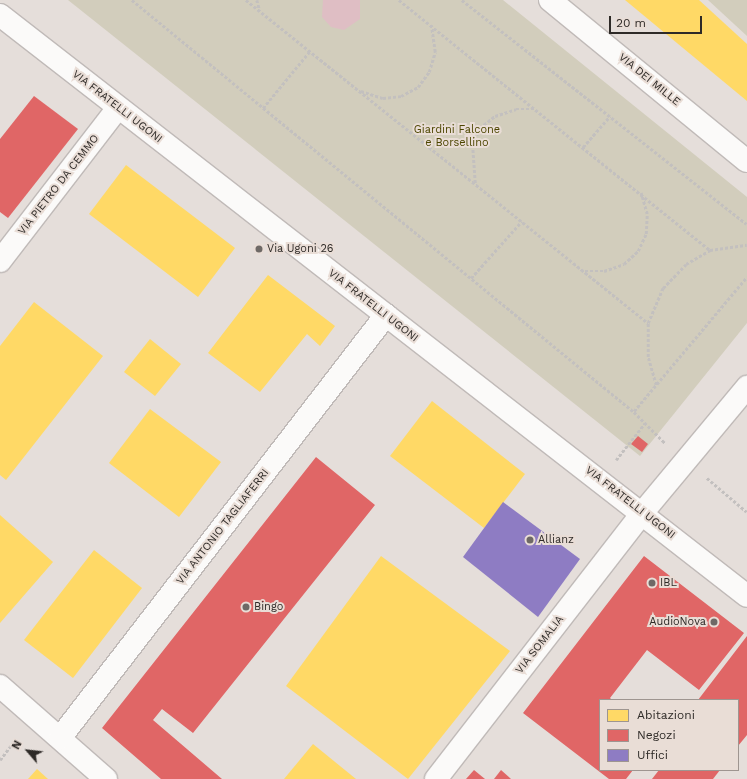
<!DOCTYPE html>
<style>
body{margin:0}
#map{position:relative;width:747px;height:779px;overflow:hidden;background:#e5deda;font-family:"Work Sans",sans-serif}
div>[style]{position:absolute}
.green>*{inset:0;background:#d2cdbc}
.water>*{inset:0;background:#dfbec4}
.homes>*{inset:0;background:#ffd966}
.shops>*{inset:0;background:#e06666}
.offices>*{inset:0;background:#8e7cc3}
.path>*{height:2.5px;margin-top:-1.25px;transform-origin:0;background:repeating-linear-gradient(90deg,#c3c0bf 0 3px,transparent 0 5px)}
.roads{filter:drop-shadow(1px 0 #c0bab8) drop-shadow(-1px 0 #c0bab8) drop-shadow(0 1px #c0bab8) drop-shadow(0 -1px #c0bab8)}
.minor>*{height:22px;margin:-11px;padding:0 11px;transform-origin:11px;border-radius:11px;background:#fbfaf9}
.major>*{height:22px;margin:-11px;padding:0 11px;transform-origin:11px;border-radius:11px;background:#fbfaf9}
.dots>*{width:11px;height:11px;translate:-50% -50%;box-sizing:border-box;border:2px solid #e9ddd6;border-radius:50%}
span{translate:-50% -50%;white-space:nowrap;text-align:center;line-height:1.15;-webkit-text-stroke:4px #e9ddd6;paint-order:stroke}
.street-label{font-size:11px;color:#2e2a27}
.park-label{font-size:11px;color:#4d4600}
.poi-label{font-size:11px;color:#2e2a27}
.left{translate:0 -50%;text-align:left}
.right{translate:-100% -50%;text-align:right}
.legend{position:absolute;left:599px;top:699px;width:140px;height:72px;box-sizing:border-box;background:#e9ddd6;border:1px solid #9e9590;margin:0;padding:5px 7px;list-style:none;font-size:12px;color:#2e2a27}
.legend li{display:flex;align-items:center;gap:8px;height:20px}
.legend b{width:20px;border:1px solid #9e9590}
.north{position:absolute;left:8px;top:731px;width:40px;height:40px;-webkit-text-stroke:3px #e9ddd6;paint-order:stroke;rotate:298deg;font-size:11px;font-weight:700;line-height:16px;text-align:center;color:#2e2a27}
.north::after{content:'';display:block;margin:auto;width:14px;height:18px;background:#2e2a27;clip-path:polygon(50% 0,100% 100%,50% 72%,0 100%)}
.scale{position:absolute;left:609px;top:16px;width:93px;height:18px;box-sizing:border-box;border:2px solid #2e2a27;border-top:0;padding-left:5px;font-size:12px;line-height:14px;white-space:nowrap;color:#2e2a27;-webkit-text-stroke:3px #e9ddd6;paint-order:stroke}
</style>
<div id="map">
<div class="green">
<div style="clip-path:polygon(68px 0,503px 0,747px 197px,747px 323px,640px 456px)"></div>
<div style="clip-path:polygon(708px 0,747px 0,747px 36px)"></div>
</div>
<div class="water">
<div style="clip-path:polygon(323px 0,360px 0,360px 19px,344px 30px,331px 27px,322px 17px)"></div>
</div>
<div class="homes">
<div style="clip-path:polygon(625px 0,699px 0,747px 44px,747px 101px)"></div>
<div style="clip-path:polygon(126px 165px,235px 248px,198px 297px,89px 214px)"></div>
<div style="clip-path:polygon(268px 275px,335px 326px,320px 346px,307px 334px,260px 392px,208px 353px)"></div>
<div style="clip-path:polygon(34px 302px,103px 356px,6px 480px,0 475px,0 346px)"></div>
<div style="clip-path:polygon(150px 339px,181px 364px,155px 396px,124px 372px)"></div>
<div style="clip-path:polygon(432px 401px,525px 474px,484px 528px,390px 456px)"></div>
<div style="clip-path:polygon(150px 409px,221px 462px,179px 517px,109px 463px)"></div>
<div style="clip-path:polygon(0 515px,53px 562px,0 623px)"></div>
<div style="clip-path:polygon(94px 550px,142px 588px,73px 678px,24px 640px)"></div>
<div style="clip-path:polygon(381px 556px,510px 651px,408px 779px,286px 686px)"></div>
<div style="clip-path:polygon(313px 744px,356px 779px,284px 779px)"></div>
<div style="clip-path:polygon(37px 769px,48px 779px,28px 779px)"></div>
</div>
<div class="shops">
<div style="clip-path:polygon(34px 96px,78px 129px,8px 218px,0 212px,0 139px)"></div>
<div style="clip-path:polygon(638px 436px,648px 444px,642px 452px,631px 444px)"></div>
<div style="clip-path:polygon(316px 457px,375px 505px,193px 733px,162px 709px,153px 720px,222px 779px,161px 779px,102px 728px)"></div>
<div style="clip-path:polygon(644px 556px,744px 633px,699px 690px,647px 650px,610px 698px,612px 700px,600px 700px,600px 770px,633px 770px,626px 779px,609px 779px,523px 713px)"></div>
<div style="clip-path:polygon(747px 636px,747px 735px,738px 746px,738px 700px,698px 700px)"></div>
<div style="clip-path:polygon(474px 770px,485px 779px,466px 779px)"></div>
<div style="clip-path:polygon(501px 770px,511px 779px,494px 779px)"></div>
<div style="clip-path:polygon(659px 770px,720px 770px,713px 779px,652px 779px)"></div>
</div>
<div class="offices">
<div style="clip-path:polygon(503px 502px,580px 559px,538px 617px,463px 557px)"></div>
</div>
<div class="path">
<div style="left:132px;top:0;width:649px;rotate:39.38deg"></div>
<div style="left:634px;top:412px;width:44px;rotate:45deg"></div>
<div style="left:246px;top:0;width:516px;rotate:38.78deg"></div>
<div style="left:257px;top:0;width:11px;rotate:75deg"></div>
<div style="left:399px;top:0;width:399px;rotate:38.8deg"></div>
<div style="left:462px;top:0;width:362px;rotate:38.2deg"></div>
<div style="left:361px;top:91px;width:23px;rotate:18deg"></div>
<div style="left:383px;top:98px;width:18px;rotate:-6deg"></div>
<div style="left:401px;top:96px;width:19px;rotate:-28deg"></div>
<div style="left:418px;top:87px;width:19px;rotate:-54deg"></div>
<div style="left:429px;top:72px;width:21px;rotate:-73deg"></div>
<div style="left:435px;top:52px;width:27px;rotate:-98deg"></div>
<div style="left:263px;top:108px;width:74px;rotate:-50.5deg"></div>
<div style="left:583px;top:147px;width:41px;rotate:-48.9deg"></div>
<div style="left:475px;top:183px;width:39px;rotate:-94deg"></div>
<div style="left:472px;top:144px;width:18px;rotate:-63deg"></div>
<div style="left:480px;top:128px;width:19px;rotate:-39deg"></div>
<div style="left:495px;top:116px;width:22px;rotate:-18deg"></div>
<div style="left:516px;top:109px;width:20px"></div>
<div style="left:585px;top:271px;width:19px"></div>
<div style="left:604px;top:271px;width:21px;rotate:-19deg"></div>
<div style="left:624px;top:264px;width:19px;rotate:-43deg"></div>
<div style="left:638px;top:251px;width:19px;rotate:-65deg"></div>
<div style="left:646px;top:234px;width:20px;rotate:-87deg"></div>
<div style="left:647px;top:214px;width:22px;rotate:-106deg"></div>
<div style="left:471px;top:278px;width:76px;rotate:-48.2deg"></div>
<div style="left:656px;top:385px;width:29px;rotate:-106deg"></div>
<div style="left:648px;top:357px;width:34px;rotate:-90deg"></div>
<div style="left:648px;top:323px;width:38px;rotate:-67deg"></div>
<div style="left:663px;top:288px;width:33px;rotate:-46deg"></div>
<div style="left:686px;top:264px;width:28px;rotate:-30deg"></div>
<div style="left:710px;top:250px;width:37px;rotate:-8deg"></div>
<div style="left:634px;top:411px;width:175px;rotate:-49.9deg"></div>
<div style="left:616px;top:460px;width:47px;rotate:-51.9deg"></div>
<div style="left:707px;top:478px;width:52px;rotate:40.4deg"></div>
<div style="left:0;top:760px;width:25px;rotate:-53deg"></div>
</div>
<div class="roads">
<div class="minor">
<div style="left:0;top:261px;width:193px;rotate:-52.4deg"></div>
<div style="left:0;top:686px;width:141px;rotate:41.3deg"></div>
<div style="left:60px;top:738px;width:534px;rotate:-52.38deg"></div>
<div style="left:436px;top:779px;width:338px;rotate:-52.2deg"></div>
<div style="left:643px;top:512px;width:163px;rotate:-50.2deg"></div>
</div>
<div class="major">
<div style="left:550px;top:0;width:254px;rotate:39.3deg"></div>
<div style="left:0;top:15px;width:946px;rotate:37.87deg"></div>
</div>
</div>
<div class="dots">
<div style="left:259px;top:249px;background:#6e6966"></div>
<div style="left:530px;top:540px;background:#6e6966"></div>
<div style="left:652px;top:583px;background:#6e6966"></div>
<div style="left:246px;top:607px;background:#6e6966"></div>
<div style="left:714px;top:622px;background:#6e6966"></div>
</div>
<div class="street-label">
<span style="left:649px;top:80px;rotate:39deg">VIA DEI MILLE</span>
<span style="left:117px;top:107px;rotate:38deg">VIA FRATELLI UGONI</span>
<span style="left:59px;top:185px;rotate:-52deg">VIA PIETRO DA CEMMO</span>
<span style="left:373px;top:306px;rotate:38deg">VIA FRATELLI UGONI</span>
<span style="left:630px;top:503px;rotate:38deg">VIA FRATELLI UGONI</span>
<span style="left:223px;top:527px;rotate:-52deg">VIA ANTONIO TAGLIAFERRI</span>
<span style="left:540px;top:645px;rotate:-52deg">VIA SOMALIA</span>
</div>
<div class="park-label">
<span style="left:457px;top:137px">Giardini Falcone<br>e Borsellino</span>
</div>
<div class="poi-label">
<span class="left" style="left:267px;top:249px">Via Ugoni 26</span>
<span class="left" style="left:538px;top:540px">Allianz</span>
<span class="left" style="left:660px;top:583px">IBL</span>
<span class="left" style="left:254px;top:607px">Bingo</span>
<span class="right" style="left:706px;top:622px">AudioNova</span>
</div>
<ul class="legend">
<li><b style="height:11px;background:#ffd966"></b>Abitazioni</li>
<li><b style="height:11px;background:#e06666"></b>Negozi</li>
<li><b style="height:11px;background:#8e7cc3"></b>Uffici</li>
</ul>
<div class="north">N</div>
<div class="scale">20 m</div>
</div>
